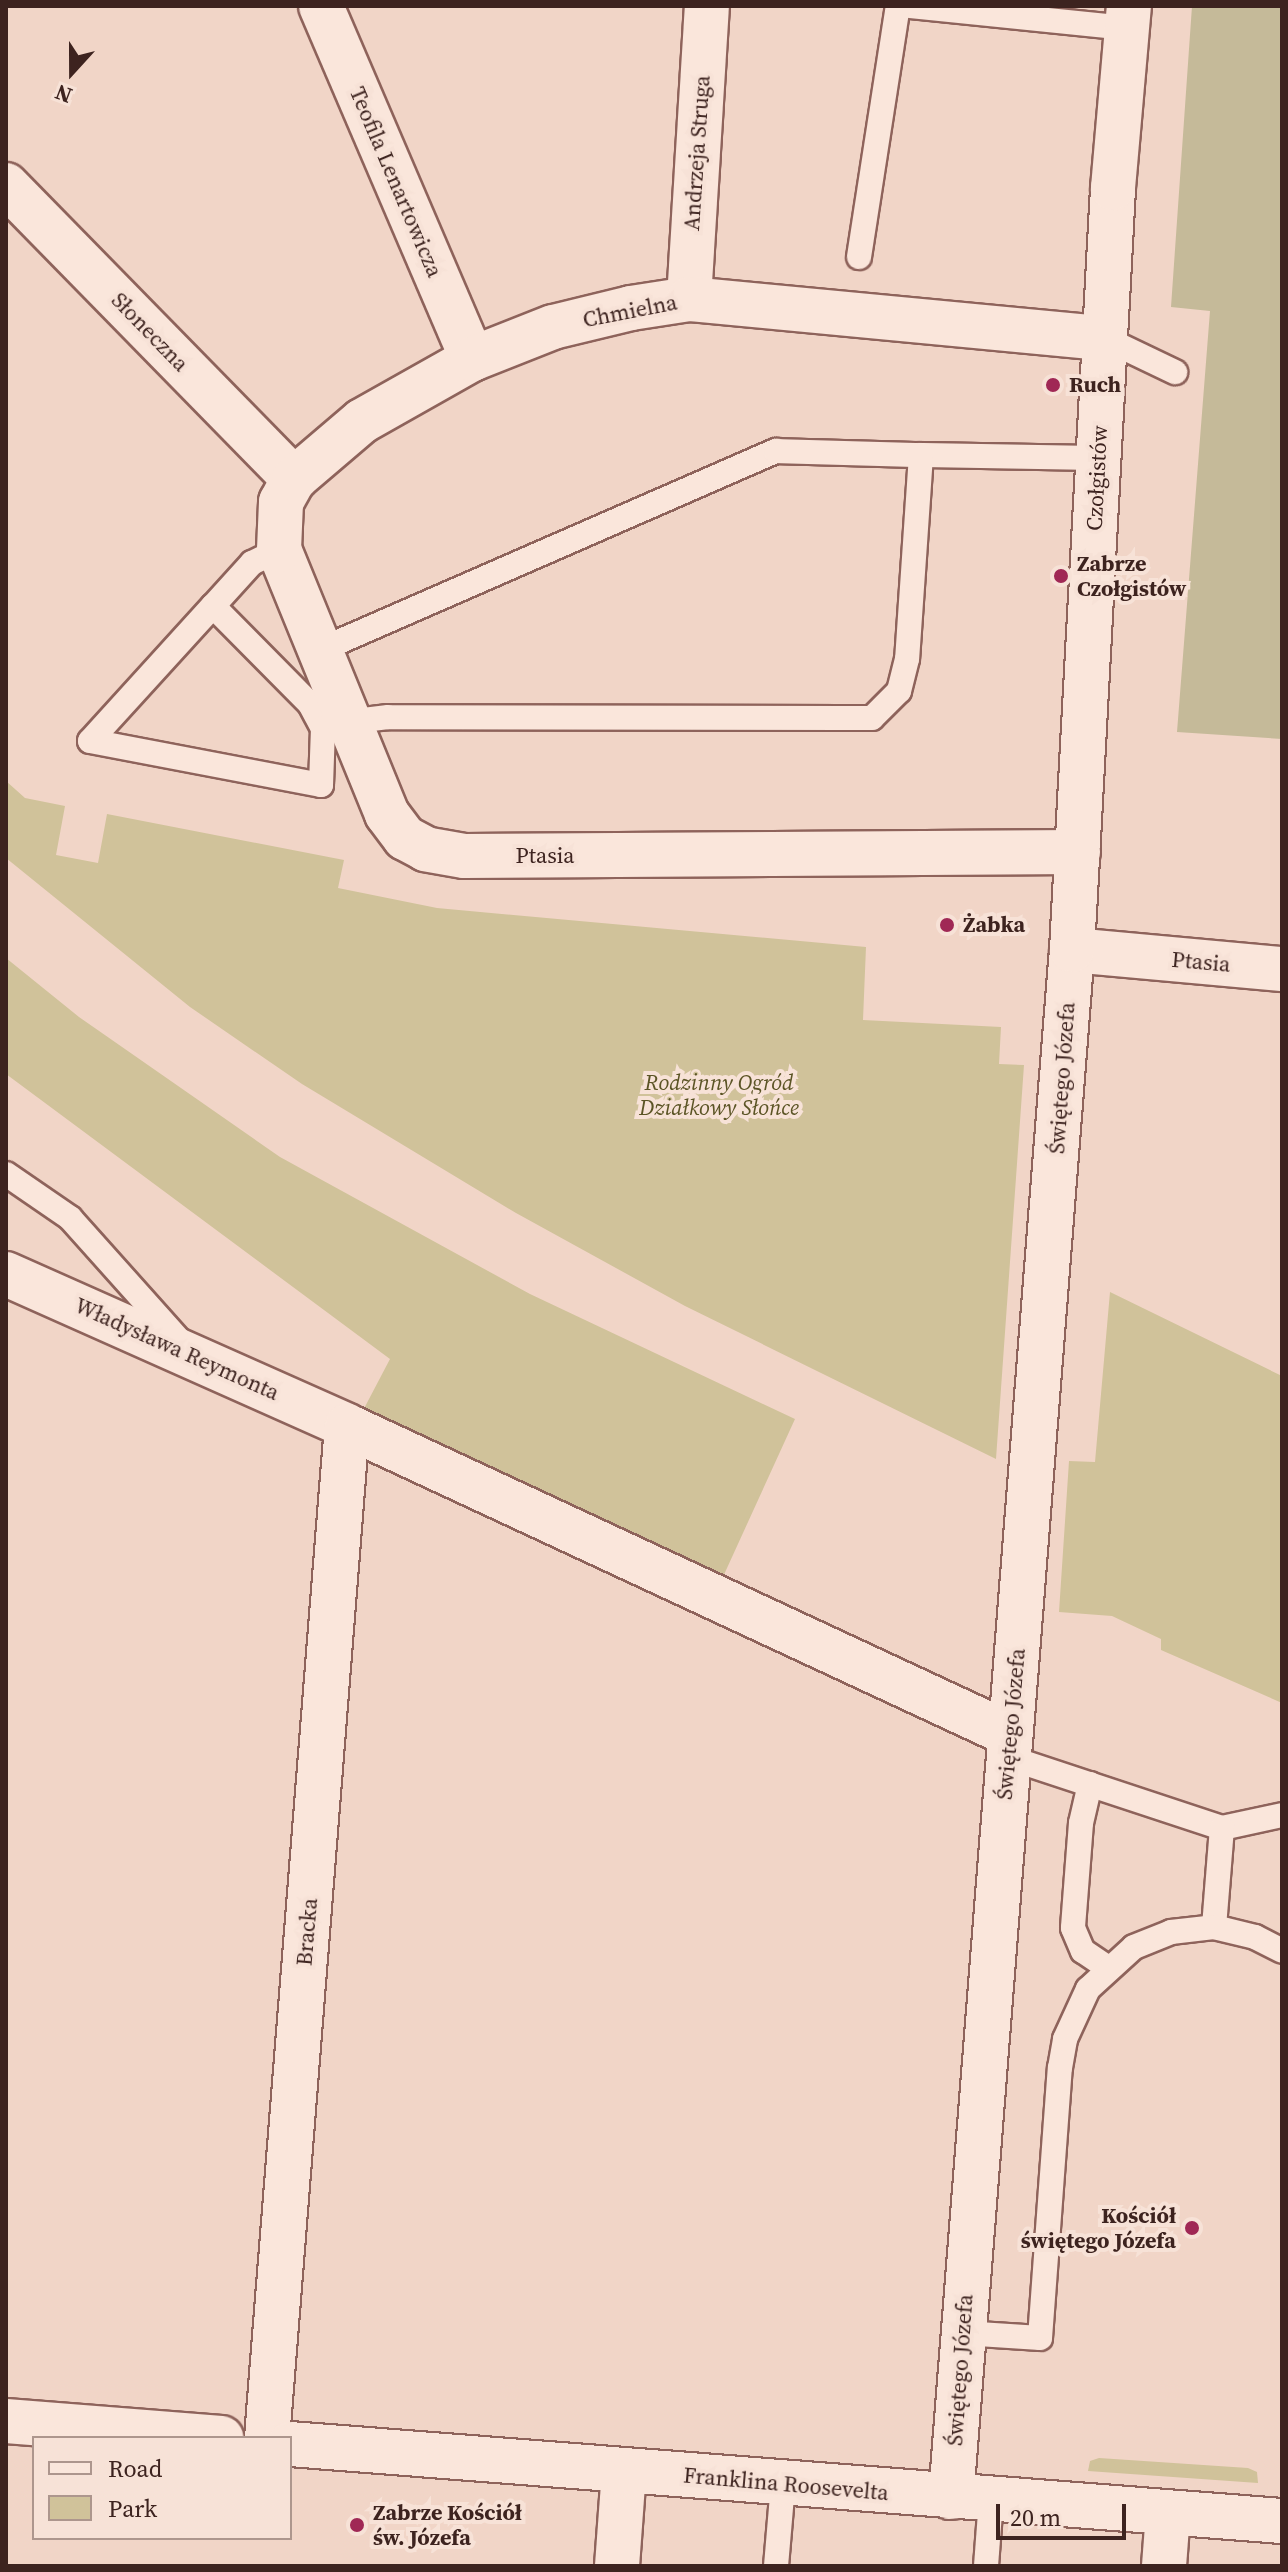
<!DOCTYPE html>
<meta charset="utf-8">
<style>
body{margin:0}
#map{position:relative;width:1288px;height:2572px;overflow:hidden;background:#f1d5c7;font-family:"Source Serif 4",serif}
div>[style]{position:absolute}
.green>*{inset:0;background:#d0c29a}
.cemetery>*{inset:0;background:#c5ba99}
.roads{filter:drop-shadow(2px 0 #8e635b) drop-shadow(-2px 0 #8e635b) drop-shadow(0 2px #8e635b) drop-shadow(0 -2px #8e635b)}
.lane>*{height:24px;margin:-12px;padding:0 12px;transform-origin:12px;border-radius:12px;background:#fae6db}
.street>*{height:44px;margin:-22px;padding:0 22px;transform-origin:22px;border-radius:22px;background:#fae6db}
.secondary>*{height:44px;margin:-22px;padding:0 22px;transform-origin:22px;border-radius:22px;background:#fae6db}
.dots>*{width:22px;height:22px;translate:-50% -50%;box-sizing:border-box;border:4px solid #f7e2d7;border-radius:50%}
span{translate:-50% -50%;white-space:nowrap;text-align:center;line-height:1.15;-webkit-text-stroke:8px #f7e2d7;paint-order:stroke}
.street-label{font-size:22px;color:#3d231f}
.poi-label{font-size:22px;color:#3d231f;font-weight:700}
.left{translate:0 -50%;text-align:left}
.right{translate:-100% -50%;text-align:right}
.park-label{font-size:22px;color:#5b5425;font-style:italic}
.frame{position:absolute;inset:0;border:8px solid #3d231f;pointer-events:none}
.legend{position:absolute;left:32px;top:2436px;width:260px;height:104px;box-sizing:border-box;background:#f7e2d7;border:2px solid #ad968d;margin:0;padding:10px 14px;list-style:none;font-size:24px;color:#3d231f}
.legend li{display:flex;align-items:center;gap:16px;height:40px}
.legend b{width:40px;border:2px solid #ad968d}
.north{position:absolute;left:32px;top:32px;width:80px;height:80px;-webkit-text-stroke:6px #f7e2d7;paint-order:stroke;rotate:201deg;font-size:22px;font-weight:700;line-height:32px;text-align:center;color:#3d231f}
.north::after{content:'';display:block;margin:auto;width:28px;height:36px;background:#3d231f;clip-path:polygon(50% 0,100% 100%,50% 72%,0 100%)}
.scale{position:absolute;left:996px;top:2504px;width:130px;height:36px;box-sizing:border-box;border:4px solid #3d231f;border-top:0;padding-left:10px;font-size:24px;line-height:28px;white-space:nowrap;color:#3d231f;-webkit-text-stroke:6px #f7e2d7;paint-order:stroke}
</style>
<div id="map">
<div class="green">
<div style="clip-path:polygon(6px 781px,25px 798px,65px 806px,56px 855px,98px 863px,107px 814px,344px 860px,338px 888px,437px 908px,866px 947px,863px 1020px,1001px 1027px,999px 1064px,1024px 1065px,996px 1459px,685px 1306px,516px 1213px,302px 1084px,190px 1007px,6px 858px)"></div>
<div style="clip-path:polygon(6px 958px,79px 1017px,280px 1157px,530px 1294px,795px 1419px,722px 1579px,358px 1420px,390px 1359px,6px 1074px)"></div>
<div style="clip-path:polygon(1110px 1292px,1282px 1376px,1282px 1703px,1161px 1650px,1161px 1639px,1112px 1616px,1059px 1612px,1069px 1461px,1095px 1462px)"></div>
<div style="clip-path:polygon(1099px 2458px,1248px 2468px,1257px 2472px,1258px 2483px,1088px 2471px,1090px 2461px)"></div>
</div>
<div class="cemetery">
<div style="clip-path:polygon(1192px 6px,1282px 6px,1282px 739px,1177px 732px,1210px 311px,1171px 307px)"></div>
</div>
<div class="roads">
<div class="lane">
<div style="left:910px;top:6px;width:218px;rotate:5.8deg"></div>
<div style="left:859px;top:257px;width:254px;rotate:-81.2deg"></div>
<div style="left:1104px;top:338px;width:79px;rotate:25.6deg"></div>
<div style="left:921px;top:455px;width:177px;rotate:1deg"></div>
<div style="left:213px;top:606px;width:138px;rotate:45.3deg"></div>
<div style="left:310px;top:704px;width:27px;rotate:62deg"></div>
<div style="left:323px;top:728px;width:57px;rotate:92deg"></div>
<div style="left:321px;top:785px;width:235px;rotate:-169.2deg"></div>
<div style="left:90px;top:741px;width:183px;rotate:-47.7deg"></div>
<div style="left:213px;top:606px;width:58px;rotate:-47.8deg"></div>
<div style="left:252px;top:563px;width:30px;rotate:-26deg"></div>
<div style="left:320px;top:650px;width:498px;rotate:-23.6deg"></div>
<div style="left:776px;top:451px;width:145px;rotate:1.6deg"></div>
<div style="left:921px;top:455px;width:204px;rotate:93.9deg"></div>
<div style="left:907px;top:659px;width:33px;rotate:104deg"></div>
<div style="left:899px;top:691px;width:38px;rotate:135deg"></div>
<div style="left:872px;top:718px;width:484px;rotate:-179.9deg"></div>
<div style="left:388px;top:717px;width:39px;rotate:173deg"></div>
<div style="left:6px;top:1174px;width:78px;rotate:34.5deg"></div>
<div style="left:70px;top:1218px;width:166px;rotate:48.2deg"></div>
<div style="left:1007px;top:1757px;width:226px;rotate:18.3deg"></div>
<div style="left:1222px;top:1828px;width:61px;rotate:-12.2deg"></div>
<div style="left:1090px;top:1784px;width:40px;rotate:103deg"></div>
<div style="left:1081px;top:1823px;width:105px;rotate:94.4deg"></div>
<div style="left:1073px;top:1928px;width:25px;rotate:67deg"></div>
<div style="left:1083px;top:1951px;width:29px;rotate:34deg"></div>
<div style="left:1214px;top:1927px;width:99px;rotate:-85.4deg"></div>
<div style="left:963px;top:2333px;width:77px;rotate:3.7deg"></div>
<div style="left:1040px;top:2338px;width:271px;rotate:-85.8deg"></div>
<div style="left:1060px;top:2068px;width:29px;rotate:-80deg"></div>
<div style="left:1065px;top:2039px;width:55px;rotate:-65.3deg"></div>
<div style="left:1088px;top:1989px;width:62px;rotate:-42.4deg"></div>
<div style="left:1134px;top:1947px;width:40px;rotate:-22deg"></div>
<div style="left:1171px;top:1932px;width:43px;rotate:-6.6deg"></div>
<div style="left:1214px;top:1927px;width:42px;rotate:13.7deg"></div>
<div style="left:1255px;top:1937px;width:30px;rotate:27deg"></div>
<div style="left:776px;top:2566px;width:82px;rotate:-85.1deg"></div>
<div style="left:986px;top:2566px;width:66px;rotate:-85.7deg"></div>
</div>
<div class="street">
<div style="left:321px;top:6px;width:384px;rotate:66.8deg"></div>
<div style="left:6px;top:185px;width:412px;rotate:45.6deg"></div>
<div style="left:689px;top:299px;width:294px;rotate:-86.5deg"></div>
<div style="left:1078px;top:852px;width:614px;rotate:179.63deg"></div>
<div style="left:464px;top:856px;width:39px;rotate:-170deg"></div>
<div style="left:426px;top:849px;width:24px;rotate:-152deg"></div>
<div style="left:405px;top:838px;width:30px;rotate:-127deg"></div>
<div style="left:387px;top:814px;width:285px;rotate:-112.2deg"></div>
<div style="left:279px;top:550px;width:48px;rotate:-87.6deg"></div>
<div style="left:281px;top:502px;width:26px;rotate:-61deg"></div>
<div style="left:294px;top:479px;width:89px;rotate:-40.5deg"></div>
<div style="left:362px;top:421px;width:126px;rotate:-29.4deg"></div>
<div style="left:472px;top:359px;width:87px;rotate:-21.6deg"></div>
<div style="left:553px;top:327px;width:80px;rotate:-13.7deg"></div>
<div style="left:631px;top:308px;width:59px;rotate:-8.8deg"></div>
<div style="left:689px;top:299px;width:417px;rotate:5.4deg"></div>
<div style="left:1072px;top:950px;width:211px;rotate:5.2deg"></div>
<div style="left:6px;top:1274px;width:373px;rotate:24deg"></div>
<div style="left:347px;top:1426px;width:730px;rotate:24.95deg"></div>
<div style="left:267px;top:2438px;width:1015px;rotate:-85.48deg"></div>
<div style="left:951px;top:2497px;width:1552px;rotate:-85.53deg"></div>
<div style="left:1072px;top:950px;width:763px;rotate:-86.92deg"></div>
<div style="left:1113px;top:188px;width:183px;rotate:-85deg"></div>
<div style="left:617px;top:2566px;width:95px;rotate:-85.8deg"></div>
<div style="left:1164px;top:2566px;width:53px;rotate:-85.7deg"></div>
</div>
<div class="secondary">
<div style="left:6px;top:2421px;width:216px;rotate:4.5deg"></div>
<div style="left:290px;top:2444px;width:995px;rotate:4.44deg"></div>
</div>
</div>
<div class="dots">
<div style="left:1053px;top:385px;background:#a02855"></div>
<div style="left:1061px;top:576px;background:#a02855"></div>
<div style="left:947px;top:925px;background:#a02855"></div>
<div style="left:1192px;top:2228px;background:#a02855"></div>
<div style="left:357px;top:2525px;background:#a02855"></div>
</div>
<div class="street-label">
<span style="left:697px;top:153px;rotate:-86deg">Andrzeja Struga</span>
<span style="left:396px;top:182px;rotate:67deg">Teofila Lenartowicza</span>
<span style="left:630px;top:311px;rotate:-11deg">Chmielna</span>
<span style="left:150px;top:332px;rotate:46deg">Słoneczna</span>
<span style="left:1097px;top:478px;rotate:-87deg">Czołgistów</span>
<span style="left:545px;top:856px">Ptasia</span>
<span style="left:1201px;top:962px;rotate:5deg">Ptasia</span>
<span style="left:1062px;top:1078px;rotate:-86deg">Świętego Józefa</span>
<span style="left:177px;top:1349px;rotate:24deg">Władysława Reymonta</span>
<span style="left:1011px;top:1724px;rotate:-85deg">Świętego Józefa</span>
<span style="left:307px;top:1932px;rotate:-85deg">Bracka</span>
<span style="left:960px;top:2370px;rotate:-86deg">Świętego Józefa</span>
<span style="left:786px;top:2484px;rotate:5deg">Franklina Roosevelta</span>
</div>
<div class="poi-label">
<span class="left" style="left:1069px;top:385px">Ruch</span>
<span class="left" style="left:1077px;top:576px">Zabrze<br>Czołgistów</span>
<span class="left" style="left:963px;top:925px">Żabka</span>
<span class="right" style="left:1176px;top:2228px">Kościół<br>świętego Józefa</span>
<span class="left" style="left:373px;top:2525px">Zabrze Kościół<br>św. Józefa</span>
</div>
<div class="park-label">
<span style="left:719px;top:1095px">Rodzinny Ogród<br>Działkowy Słońce</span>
</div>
<div class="frame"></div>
<ul class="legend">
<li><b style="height:10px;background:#fae6db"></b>Road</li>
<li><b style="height:22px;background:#d0c29a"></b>Park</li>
</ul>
<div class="north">N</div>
<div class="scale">20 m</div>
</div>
